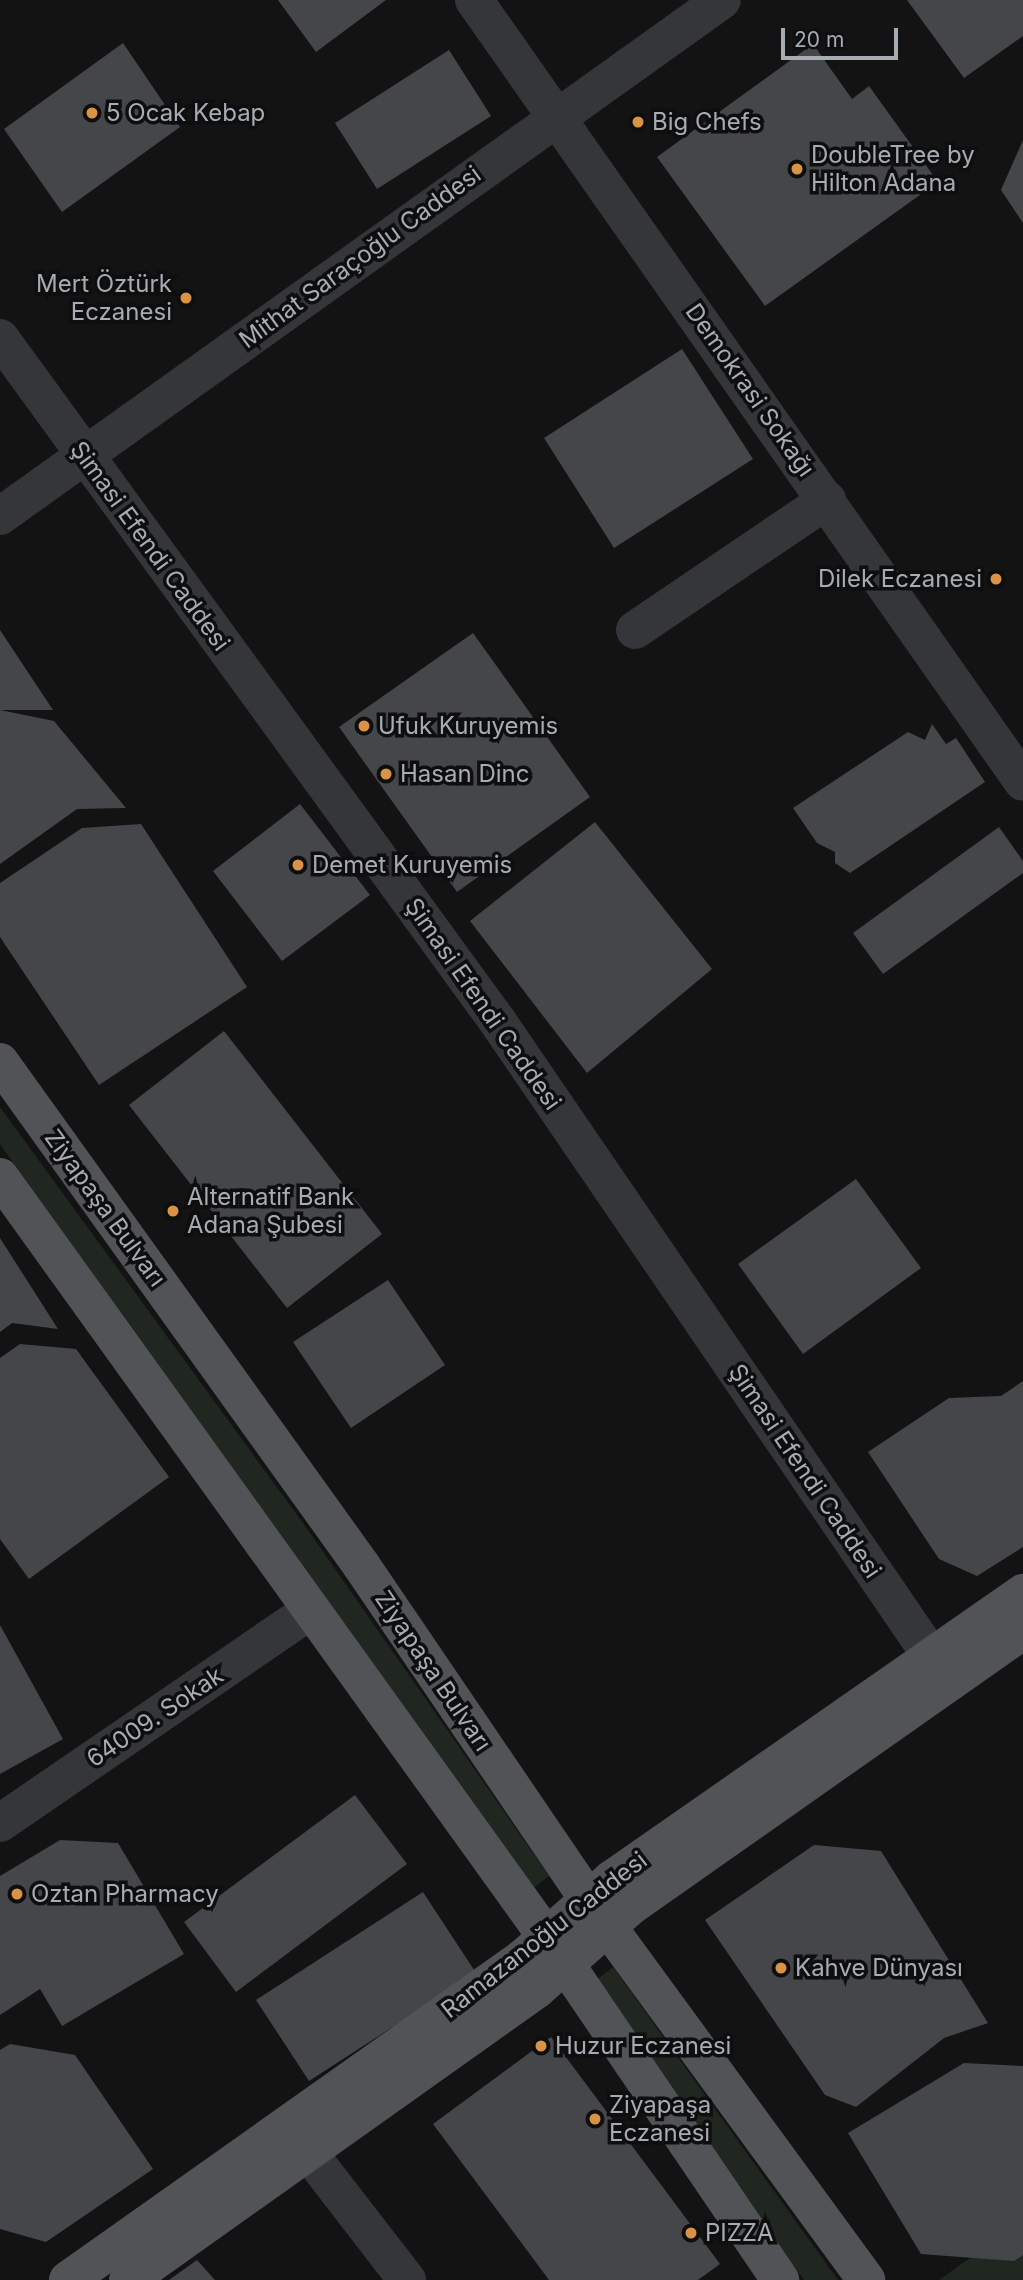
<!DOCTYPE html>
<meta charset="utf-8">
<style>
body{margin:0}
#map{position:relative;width:1023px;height:2280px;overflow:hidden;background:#131314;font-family:Inter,sans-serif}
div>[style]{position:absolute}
.green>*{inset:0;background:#202620}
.building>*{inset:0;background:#454649}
.minor>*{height:38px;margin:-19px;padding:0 19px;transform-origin:19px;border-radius:19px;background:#343639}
.major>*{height:38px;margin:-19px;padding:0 19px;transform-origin:19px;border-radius:19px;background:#515357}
.dots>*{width:19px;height:19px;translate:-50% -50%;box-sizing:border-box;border:4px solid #0e0e0f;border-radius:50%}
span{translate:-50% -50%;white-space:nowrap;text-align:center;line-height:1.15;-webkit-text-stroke:7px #0e0e0f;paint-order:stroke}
.poi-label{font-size:24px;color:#a6acb3}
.left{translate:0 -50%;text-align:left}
.right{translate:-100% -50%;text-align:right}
.street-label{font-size:24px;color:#a6acb3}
.scale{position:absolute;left:781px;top:28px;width:117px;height:32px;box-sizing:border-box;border:4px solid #a6acb3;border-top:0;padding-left:9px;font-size:21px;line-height:24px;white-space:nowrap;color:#a6acb3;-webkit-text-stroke:5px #0e0e0f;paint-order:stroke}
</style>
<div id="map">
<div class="green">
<div style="clip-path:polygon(0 1107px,308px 1530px,549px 1876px,531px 1890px,0 1144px)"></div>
<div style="clip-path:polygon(613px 1967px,838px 2280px,804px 2280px,594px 1982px)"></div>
<div style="clip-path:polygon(1023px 2220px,1023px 2280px,939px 2280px)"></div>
</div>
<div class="building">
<div style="clip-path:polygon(278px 0,386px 0,316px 52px)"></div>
<div style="clip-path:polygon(907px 0,1023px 0,1023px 36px,964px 78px)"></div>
<div style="clip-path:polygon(123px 43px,180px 127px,62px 212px,4px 129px)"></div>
<div style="clip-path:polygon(813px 44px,852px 99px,869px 86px,938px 182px,765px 306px,657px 157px)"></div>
<div style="clip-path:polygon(449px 50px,491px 116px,377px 189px,335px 123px)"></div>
<div style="clip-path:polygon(1023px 140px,1023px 223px,1001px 190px)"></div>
<div style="clip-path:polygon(682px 349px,753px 459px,614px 548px,544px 438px)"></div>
<div style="clip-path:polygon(0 630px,53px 710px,0 710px)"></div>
<div style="clip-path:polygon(473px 633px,590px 797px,457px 892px,339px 727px)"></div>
<div style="clip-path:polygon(0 710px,54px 721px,126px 808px,77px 809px,0 864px)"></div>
<div style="clip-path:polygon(932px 724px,946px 744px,956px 738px,985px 782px,850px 873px,835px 863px,835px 852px,817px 843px,793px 808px,908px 732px,925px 740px)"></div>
<div style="clip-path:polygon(300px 804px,370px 895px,282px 961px,213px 871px)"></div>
<div style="clip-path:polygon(595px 822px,712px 969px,587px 1073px,470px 921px)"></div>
<div style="clip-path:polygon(141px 824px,247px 987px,99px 1085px,0 937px,0 883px,82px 828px)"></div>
<div style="clip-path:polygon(999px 827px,1023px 861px,1023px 873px,883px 974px,853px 933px)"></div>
<div style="clip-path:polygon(224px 1031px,382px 1234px,287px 1308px,129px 1105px)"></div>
<div style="clip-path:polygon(856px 1179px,921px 1268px,803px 1354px,738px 1264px)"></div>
<div style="clip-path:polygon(0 1238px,58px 1329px,12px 1323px,0 1332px)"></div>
<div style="clip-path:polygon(388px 1280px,445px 1365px,351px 1428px,293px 1342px)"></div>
<div style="clip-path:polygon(20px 1344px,76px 1349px,169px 1477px,29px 1579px,0 1539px,0 1358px)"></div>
<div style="clip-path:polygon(1023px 1381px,1023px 1547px,977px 1576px,939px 1559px,868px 1452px,949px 1398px,1001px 1396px)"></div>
<div style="clip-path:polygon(0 1625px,63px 1739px,0 1774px)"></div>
<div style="clip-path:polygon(355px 1795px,407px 1864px,236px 1992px,184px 1922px)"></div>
<div style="clip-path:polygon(60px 1840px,118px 1843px,184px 1954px,62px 2026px,40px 1989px,0 2015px,0 1876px)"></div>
<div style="clip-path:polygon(814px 1845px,881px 1851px,988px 2023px,944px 2038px,856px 2107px,825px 2095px,705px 1920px)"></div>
<div style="clip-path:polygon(423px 1892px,476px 1973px,309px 2081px,256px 2000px)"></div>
<div style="clip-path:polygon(551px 2037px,720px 2264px,698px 2280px,549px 2280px,433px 2124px)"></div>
<div style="clip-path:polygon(10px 2044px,75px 2055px,153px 2169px,46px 2242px,0 2229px,0 2050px)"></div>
<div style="clip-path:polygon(964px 2063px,1023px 2066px,1023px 2255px,1014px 2261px,921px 2254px,848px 2133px)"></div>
<div style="clip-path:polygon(197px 2260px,215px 2280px,169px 2280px)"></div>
</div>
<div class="minor">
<div style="left:474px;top:0;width:955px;rotate:54.93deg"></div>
<div style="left:0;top:338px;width:846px;rotate:53.94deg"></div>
<div style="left:498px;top:1022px;width:799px;rotate:55.65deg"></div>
<div style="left:0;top:516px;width:887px;rotate:-35.55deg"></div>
<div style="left:635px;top:630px;width:232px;rotate:-34.1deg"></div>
<div style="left:0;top:1823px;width:376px;rotate:-34.4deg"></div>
<div style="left:308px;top:2152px;width:162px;rotate:52.3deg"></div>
</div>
<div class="major">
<div style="left:0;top:1062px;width:619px;rotate:54.33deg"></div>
<div style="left:361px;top:1565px;width:420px;rotate:55.8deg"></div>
<div style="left:597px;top:1912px;width:456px;rotate:53.8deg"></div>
<div style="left:0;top:1177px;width:952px;rotate:54.27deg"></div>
<div style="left:556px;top:1950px;width:399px;rotate:55.8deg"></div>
<div style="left:68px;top:2280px;width:557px;rotate:-35.29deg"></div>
<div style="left:523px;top:1958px;width:119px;rotate:-41.6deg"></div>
<div style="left:612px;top:1879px;width:501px;rotate:-34.83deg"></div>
<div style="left:128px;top:2280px;width:501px;rotate:-35.4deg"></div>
<div style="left:536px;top:1990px;width:127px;rotate:-41.5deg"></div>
<div style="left:631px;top:1906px;width:479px;rotate:-35.1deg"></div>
</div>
<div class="dots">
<div style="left:92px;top:113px;background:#da9244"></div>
<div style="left:638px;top:122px;background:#da9244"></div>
<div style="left:797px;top:169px;background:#da9244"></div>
<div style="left:186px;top:298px;background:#da9244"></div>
<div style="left:996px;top:579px;background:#da9244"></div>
<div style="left:364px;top:726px;background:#da9244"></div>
<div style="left:386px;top:774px;background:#da9244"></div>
<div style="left:298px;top:865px;background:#da9244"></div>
<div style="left:173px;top:1211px;background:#da9244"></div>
<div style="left:17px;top:1894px;background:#da9244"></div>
<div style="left:781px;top:1968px;background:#da9244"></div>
<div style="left:541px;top:2046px;background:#da9244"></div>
<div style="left:595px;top:2119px;background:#da9244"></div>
<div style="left:691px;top:2233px;background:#da9244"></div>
</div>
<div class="poi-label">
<span class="left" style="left:106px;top:113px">5 Ocak Kebap</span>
<span class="left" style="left:652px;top:122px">Big Chefs</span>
<span class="left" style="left:811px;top:169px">DoubleTree by<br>Hilton Adana</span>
<span class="right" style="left:172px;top:298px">Mert Öztürk<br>Eczanesi</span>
<span class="right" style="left:982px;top:579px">Dilek Eczanesi</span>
<span class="left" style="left:378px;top:726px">Ufuk Kuruyemis</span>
<span class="left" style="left:400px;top:774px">Hasan Dinc</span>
<span class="left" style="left:312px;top:865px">Demet Kuruyemis</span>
<span class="left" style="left:187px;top:1211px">Alternatif Bank<br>Adana Şubesi</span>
<span class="left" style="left:31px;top:1894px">Oztan Pharmacy</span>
<span class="left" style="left:795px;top:1968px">Kahve Dünyası</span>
<span class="left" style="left:555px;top:2046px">Huzur Eczanesi</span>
<span class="left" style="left:609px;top:2119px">Ziyapaşa<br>Eczanesi</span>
<span class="left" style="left:705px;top:2233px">PIZZA</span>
</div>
<div class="street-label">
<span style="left:360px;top:257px;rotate:-36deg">Mithat Saraçoğlu Caddesi</span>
<span style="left:750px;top:390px;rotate:55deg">Demokrasi Sokağı</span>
<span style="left:150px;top:546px;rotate:54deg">Şimasi Efendi Caddesi</span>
<span style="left:483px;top:1004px;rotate:55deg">Şimasi Efendi Caddesi</span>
<span style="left:105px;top:1208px;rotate:54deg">Ziyapaşa Bulvarı</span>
<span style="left:805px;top:1471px;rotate:56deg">Şimasi Efendi Caddesi</span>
<span style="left:433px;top:1671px;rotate:56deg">Ziyapaşa Bulvarı</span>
<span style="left:155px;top:1717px;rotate:-34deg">64009. Sokak</span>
<span style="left:544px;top:1935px;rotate:-38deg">Ramazanoğlu Caddesi</span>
</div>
<div class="scale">20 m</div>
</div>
